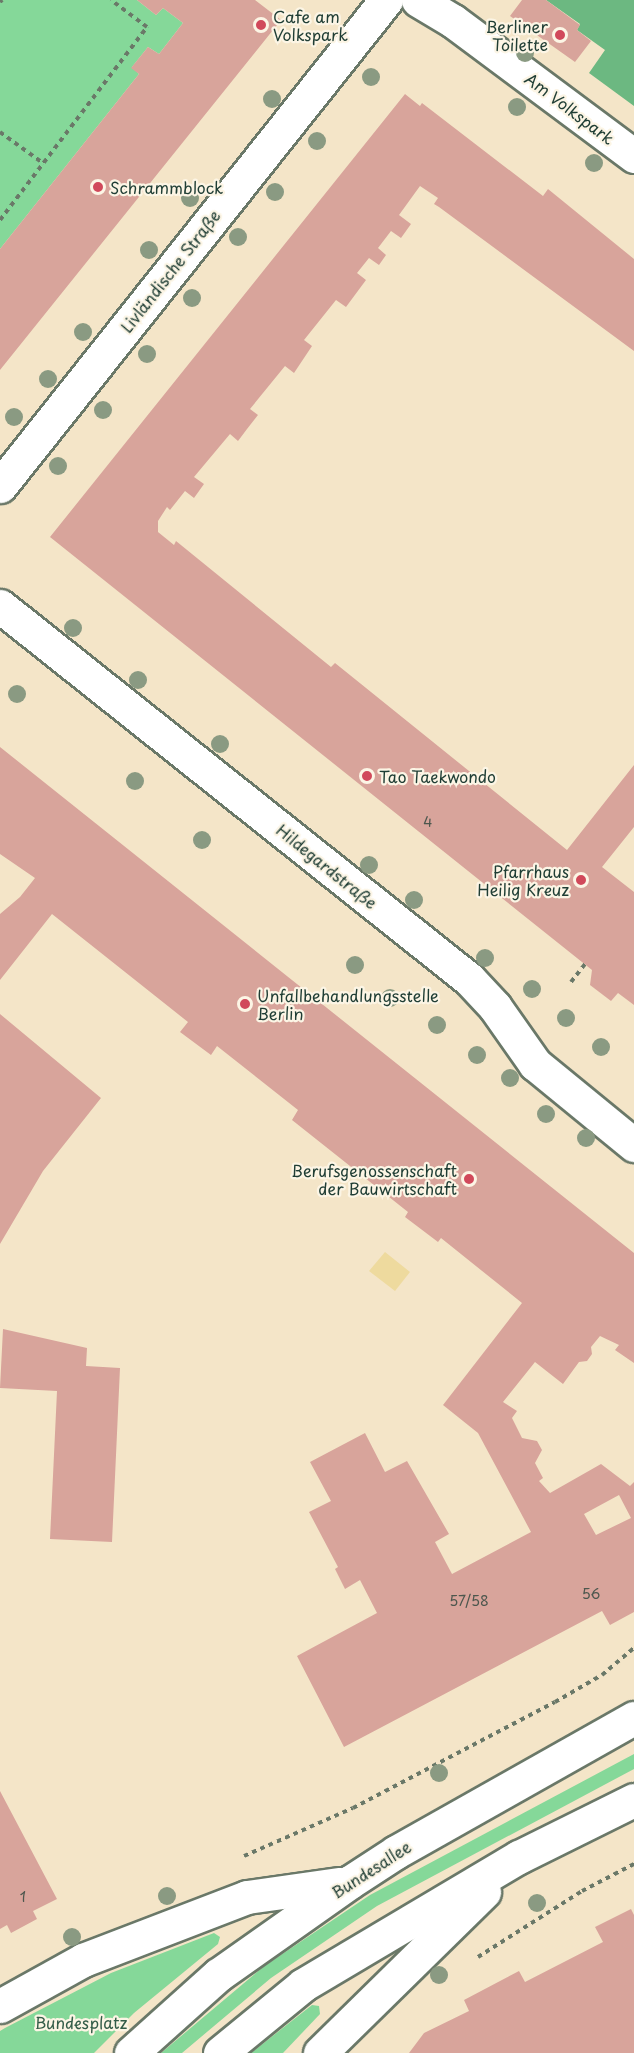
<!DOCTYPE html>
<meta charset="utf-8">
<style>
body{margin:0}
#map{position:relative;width:634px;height:2053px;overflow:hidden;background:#f4e5c8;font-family:"Playpen Sans",sans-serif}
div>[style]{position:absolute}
.green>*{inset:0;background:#85d899}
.forest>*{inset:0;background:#6cb881}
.sand>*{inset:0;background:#eeda9e}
.building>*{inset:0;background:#d8a49b}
.path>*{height:4px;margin-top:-2px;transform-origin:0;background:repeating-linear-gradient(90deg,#6a7868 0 4.5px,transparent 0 9px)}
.roads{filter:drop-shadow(2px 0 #6a7868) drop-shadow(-2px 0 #6a7868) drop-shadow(0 2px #6a7868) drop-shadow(0 -2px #6a7868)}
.minor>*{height:33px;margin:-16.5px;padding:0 16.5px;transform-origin:16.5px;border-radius:16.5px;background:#fff}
.major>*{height:33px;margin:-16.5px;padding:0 16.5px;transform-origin:16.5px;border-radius:16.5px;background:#fff}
.trees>*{width:18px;height:18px;margin:-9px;border-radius:50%;background:#8a9a82}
.dots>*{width:16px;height:16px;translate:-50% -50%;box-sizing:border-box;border:3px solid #fcf5e5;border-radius:50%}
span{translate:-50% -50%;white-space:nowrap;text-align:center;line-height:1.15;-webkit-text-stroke:4.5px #fcf5e5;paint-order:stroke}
.number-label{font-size:14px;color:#4d574e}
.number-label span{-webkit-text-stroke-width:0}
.poi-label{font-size:16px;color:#1f3d34}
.left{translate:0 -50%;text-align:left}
.right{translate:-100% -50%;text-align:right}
.street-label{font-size:16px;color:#1f3d34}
.park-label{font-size:16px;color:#335c48}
</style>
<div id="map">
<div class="green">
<div style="clip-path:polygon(0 0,137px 0,156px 15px,163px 8px,183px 23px,159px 54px,148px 47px,132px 67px,139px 74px,0 249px)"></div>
<div style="clip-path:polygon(634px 1754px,634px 1769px,377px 1906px,271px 1978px,182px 2053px,161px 2053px,263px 1967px,370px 1895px)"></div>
<div style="clip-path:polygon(214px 1933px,220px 1937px,218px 1944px,134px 2013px,94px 2053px,0 2053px,0 2031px,5px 2028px,111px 1973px)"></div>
<div style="clip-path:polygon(312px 2005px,319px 2006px,320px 2014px,283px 2053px,251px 2053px)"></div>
</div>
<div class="forest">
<div style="clip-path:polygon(546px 0,634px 0,634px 106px,589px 73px,605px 50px,577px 30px,580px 24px)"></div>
</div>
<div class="sand">
<div style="clip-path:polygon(385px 1252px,410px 1272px,395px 1291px,369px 1271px)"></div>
</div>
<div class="building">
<div style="clip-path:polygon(137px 0,255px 0,281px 20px,0 370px,0 249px,139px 74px,131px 68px,148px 47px,159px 54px,183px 23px,163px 8px,156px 15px)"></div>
<div style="clip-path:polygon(522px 0,546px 0,580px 25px,577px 30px,591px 41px,575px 62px,510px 16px)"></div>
<div style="clip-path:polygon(405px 94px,420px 106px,422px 103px,543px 196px,548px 189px,634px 259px,634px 351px,439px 207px,434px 204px,438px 198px,420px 186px,399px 215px,411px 224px,401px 238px,391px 231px,378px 248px,386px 255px,379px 265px,369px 258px,357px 273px,366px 280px,346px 307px,336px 300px,304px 340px,312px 346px,294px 373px,285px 366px,250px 409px,258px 415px,247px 429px,238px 441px,230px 434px,194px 477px,204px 484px,194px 498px,185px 491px,170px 510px,167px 507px,158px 521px,158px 532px,174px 545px,176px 541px,331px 667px,335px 663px,567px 850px,634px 765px,634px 827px,602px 867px,634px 892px,634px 1005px,618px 993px,611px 1001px,590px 985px,592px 970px,50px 537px)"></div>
<div style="clip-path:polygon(evenodd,0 747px,634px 1253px,634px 1363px,615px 1350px,619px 1345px,600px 1336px,591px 1347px,592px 1354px,587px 1361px,579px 1362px,563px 1384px,535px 1362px,503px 1402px,517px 1411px,512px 1418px,522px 1438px,537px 1441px,542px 1450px,535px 1463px,543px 1478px,539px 1481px,550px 1493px,601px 1464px,630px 1486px,634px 1482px,634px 1612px,610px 1625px,602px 1611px,344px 1747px,297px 1656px,377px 1613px,360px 1580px,345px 1589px,335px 1569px,338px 1567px,309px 1512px,331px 1501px,310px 1462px,365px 1433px,385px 1472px,407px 1461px,449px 1534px,435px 1542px,452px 1574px,531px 1532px,478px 1433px,443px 1405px,522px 1303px,441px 1238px,438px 1242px,405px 1217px,408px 1212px,292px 1120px,298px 1110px,217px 1046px,211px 1055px,180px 1032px,188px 1022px,52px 914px,0 980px,0 914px,20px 897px,35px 878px,0 854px,0 747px,619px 1495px,631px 1518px,596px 1535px,584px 1514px,619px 1495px)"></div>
<div style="clip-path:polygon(0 1014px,101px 1098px,43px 1171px,0 1244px)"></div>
<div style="clip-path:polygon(3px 1329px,87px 1348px,86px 1366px,120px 1368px,112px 1542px,50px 1539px,57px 1391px,0 1388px)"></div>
<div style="clip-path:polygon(0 1791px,57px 1899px,33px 1911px,37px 1919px,11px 1933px,7px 1925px,0 1929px)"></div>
<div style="clip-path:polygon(631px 1909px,634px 1915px,634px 2053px,409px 2053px,424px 2033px,469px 2011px,464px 2000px,519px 1971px,525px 1982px,603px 1942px,595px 1927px)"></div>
</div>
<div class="path">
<div style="left:0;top:2px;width:3px;rotate:-45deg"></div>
<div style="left:0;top:132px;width:54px;rotate:36deg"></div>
<div style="left:0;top:220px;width:243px;rotate:-52.7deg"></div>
<div style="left:147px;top:27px;width:45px;rotate:-143.1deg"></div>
<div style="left:571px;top:982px;width:23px;rotate:-52deg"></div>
<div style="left:244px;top:1856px;width:119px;rotate:-23.8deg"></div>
<div style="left:353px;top:1808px;width:228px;rotate:-27.7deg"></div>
<div style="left:555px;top:1702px;width:54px;rotate:-29.9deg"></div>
<div style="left:602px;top:1675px;width:42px;rotate:-40.2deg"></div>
<div style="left:478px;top:1957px;width:123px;rotate:-32.4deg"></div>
<div style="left:582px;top:1891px;width:59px;rotate:-27.4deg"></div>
</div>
<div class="roads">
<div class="minor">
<div style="left:418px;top:0;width:41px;rotate:31deg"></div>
<div style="left:453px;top:21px;width:226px;rotate:36.7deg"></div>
<div style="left:0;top:486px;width:621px;rotate:-51.54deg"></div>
<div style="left:0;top:606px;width:599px;rotate:38.5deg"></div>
<div style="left:469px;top:979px;width:38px;rotate:47deg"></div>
<div style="left:495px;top:1007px;width:70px;rotate:54.9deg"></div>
<div style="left:535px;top:1064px;width:128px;rotate:39.3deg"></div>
</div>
<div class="major">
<div style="left:0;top:2006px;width:95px;rotate:-29deg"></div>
<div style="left:83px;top:1960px;width:176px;rotate:-21deg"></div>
<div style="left:247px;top:1897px;width:94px;rotate:-8deg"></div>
<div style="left:131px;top:2053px;width:117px;rotate:-41.9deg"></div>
<div style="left:218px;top:1975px;width:161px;rotate:-35.2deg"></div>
<div style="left:350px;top:1882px;width:55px;rotate:-33.1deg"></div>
<div style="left:396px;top:1852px;width:273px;rotate:-29.4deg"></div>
<div style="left:220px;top:2053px;width:107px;rotate:-39.3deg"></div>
<div style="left:303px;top:1985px;width:251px;rotate:-30.7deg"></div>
<div style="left:519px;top:1857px;width:128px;rotate:-26.4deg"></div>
<div style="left:320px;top:2053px;width:230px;rotate:-44.5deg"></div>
</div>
</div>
<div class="trees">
<div style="left:525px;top:53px"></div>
<div style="left:371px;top:77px"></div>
<div style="left:272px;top:99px"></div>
<div style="left:517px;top:107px"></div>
<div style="left:317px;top:141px"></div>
<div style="left:594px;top:163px"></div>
<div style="left:275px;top:192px"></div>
<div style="left:190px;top:198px"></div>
<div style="left:238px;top:237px"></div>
<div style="left:149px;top:250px"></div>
<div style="left:192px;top:298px"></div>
<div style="left:83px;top:332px"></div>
<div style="left:147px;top:354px"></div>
<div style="left:48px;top:379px"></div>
<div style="left:103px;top:410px"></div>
<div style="left:14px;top:417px"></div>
<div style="left:58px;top:466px"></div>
<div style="left:73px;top:628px"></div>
<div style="left:138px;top:680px"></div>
<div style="left:17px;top:694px"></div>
<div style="left:220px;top:744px"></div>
<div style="left:135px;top:781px"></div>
<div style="left:202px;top:840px"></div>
<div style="left:369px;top:865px"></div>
<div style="left:414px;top:900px"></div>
<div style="left:485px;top:958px"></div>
<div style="left:355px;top:965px"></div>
<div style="left:532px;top:989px"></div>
<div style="left:390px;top:998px"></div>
<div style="left:566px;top:1018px"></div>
<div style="left:437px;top:1025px"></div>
<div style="left:601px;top:1047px"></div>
<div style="left:477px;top:1055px"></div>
<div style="left:510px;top:1078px"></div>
<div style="left:546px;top:1114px"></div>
<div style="left:586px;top:1138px"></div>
<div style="left:439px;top:1773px"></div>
<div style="left:167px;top:1896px"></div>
<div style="left:537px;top:1903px"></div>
<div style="left:72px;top:1937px"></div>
<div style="left:439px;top:1975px"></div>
</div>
<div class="dots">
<div style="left:261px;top:25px;background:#d1495b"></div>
<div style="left:560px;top:35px;background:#d1495b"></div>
<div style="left:98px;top:187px;background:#d1495b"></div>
<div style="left:367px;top:776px;background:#d1495b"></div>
<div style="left:581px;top:880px;background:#d1495b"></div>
<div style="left:245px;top:1004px;background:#d1495b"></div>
<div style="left:469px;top:1179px;background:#d1495b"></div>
</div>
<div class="number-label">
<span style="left:428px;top:822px">4</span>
<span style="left:591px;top:1594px">56</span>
<span style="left:469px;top:1601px">57/58</span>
<span style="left:23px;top:1897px">1</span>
</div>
<div class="poi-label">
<span class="left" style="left:273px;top:25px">Cafe am<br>Volkspark</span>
<span class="right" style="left:548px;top:35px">Berliner<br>Toilette</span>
<span class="left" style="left:110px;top:187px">Schrammblock</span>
<span class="left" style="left:379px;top:776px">Tao Taekwondo</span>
<span class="right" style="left:569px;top:880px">Pfarrhaus<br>Heilig Kreuz</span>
<span class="left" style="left:257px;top:1004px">Unfallbehandlungsstelle<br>Berlin</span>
<span class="right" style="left:457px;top:1179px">Berufsgenossenschaft<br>der Bauwirtschaft</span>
</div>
<div class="street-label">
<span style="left:570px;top:108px;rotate:37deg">Am Volkspark</span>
<span style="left:170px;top:271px;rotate:-52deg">Livländische Straße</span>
<span style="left:327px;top:866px;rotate:39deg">Hildegardstraße</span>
<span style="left:371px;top:1869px;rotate:-33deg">Bundesallee</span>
</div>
<div class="park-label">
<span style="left:81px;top:2022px">Bundesplatz</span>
</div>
</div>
